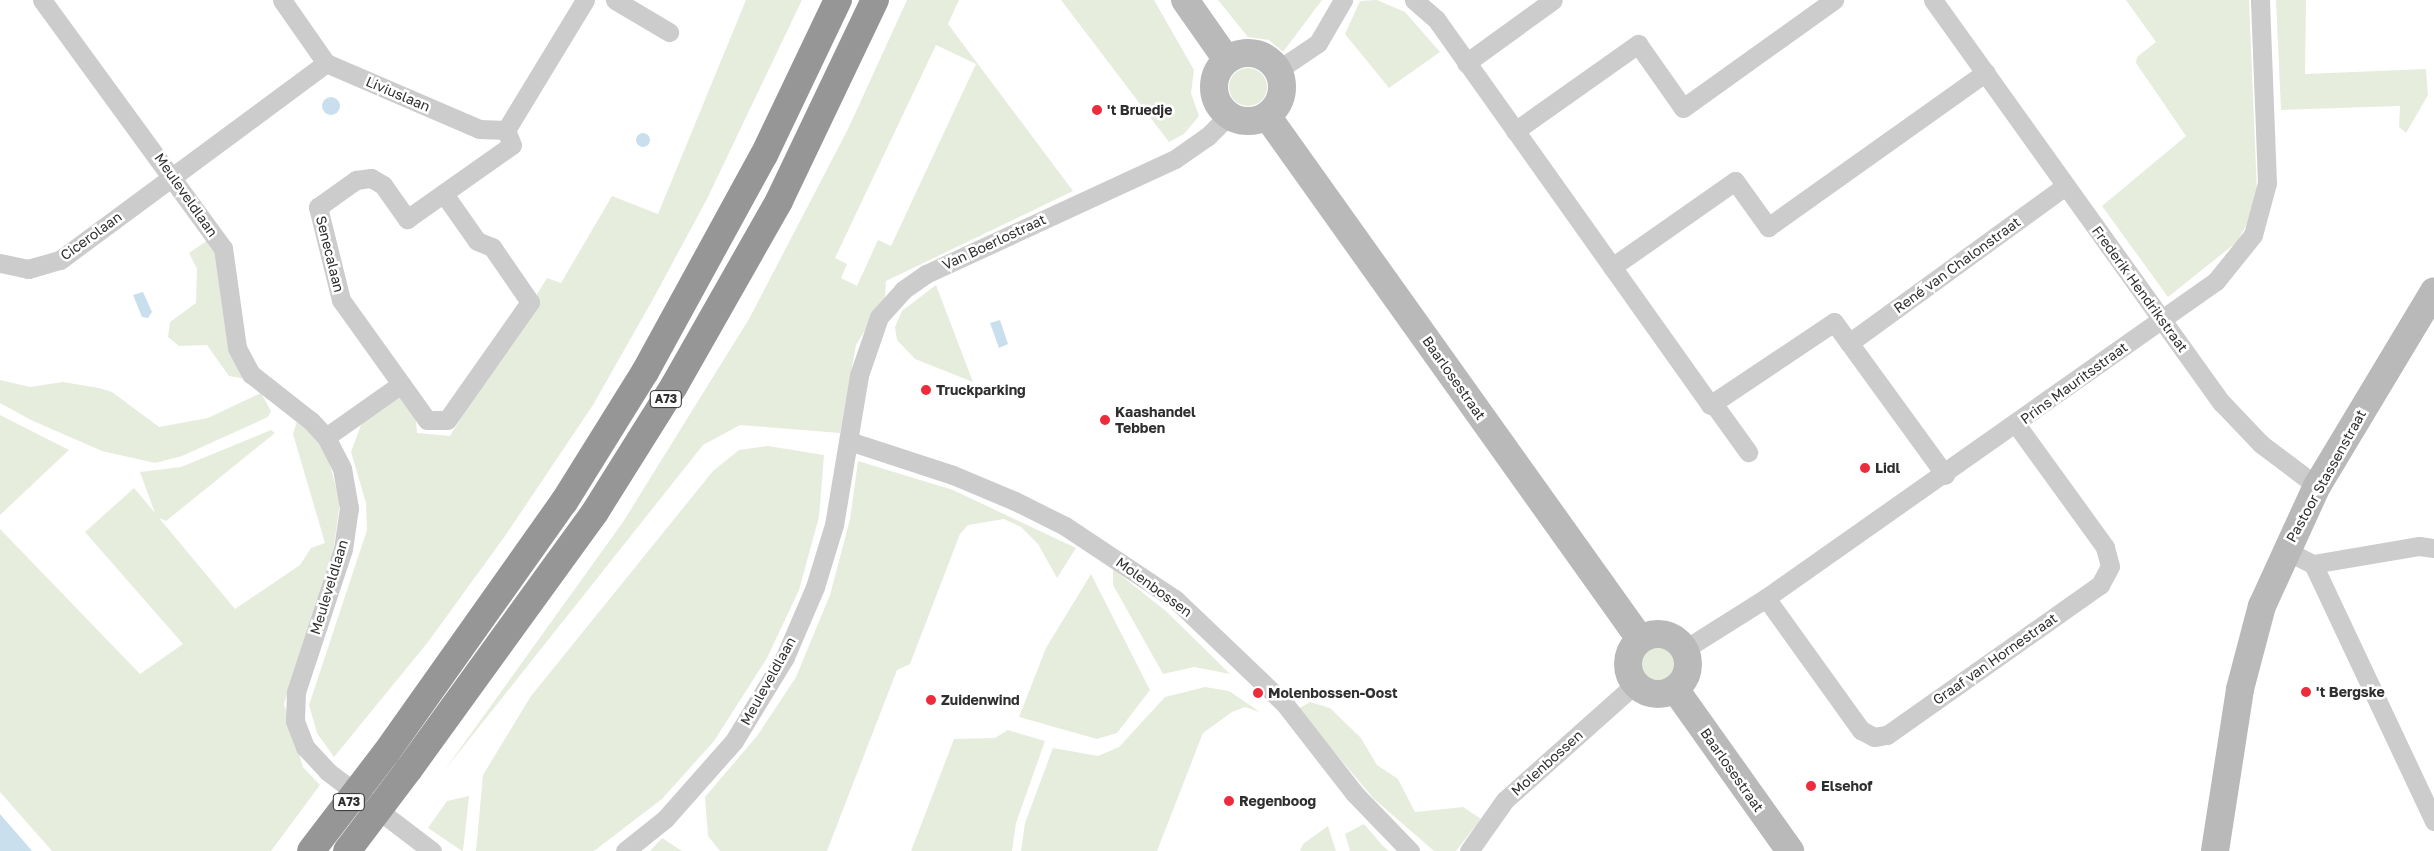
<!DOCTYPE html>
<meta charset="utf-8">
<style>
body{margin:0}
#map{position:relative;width:2434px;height:851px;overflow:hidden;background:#fff;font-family:"Golos Text",sans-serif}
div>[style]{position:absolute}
.green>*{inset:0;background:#e6eddd}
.round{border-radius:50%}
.water>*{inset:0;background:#c9dfed}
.street>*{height:19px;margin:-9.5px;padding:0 9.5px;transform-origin:9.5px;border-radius:9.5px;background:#ccc}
.secondary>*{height:28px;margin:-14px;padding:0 14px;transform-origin:14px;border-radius:14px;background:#b9b9b9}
.secondary>.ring{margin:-14px;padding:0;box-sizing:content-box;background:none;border:28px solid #b9b9b9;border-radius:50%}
.highway>*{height:28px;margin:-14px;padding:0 14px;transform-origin:14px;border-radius:14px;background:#969696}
.highway-bridge>*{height:28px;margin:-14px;padding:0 14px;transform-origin:14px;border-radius:14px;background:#969696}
.dots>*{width:14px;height:14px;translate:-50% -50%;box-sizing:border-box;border:2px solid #fff;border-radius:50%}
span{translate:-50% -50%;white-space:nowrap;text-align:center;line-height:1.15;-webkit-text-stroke:5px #fff;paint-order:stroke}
.shield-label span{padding:1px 4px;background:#fff;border:1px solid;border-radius:4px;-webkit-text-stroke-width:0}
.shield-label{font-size:12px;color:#2f2f2f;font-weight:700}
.street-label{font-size:14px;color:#2f2f2f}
.poi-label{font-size:14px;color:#2f2f2f;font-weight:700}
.left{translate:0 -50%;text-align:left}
</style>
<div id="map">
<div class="green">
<div style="clip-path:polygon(746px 0,802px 0,707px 199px,652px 301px,593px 405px,505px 536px,428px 642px,334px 757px,317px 733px,309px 705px,367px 530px,366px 503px,351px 452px,365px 414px,398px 394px,416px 419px,417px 433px,450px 436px,547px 278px,561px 283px,612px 196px,658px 214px)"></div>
<div style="clip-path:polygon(evenodd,907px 0,959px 0,948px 24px,1073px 191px,886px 281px,885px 297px,856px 345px,840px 433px,740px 425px,703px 445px,444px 771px,623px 522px,749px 319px,848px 129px,907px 0,936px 45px,976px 64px,891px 246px,878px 240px,857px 286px,841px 278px,847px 264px,835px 258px,936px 45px)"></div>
<div style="clip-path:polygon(1061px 0,1154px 0,1194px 70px,1191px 93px,1199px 116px,1184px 134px,1169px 142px)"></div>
<div style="clip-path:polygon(1218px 0,1322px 0,1283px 52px,1269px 40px,1248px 37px)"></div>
<div style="clip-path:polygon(1377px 0,1405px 12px,1440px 52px,1389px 88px,1345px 34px,1360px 1px)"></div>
<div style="clip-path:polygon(2126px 0,2249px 0,2257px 191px,2251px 217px,2237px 242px,2168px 297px,2102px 206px,2186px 136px,2136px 63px,2137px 57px,2156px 42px)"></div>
<div style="clip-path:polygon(2276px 0,2306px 0,2305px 74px,2426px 69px,2428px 95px,2406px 133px,2399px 127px,2400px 106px,2281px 110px)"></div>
<div class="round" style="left:1229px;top:68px;width:38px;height:38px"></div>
<div style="clip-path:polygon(211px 238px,251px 380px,229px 376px,207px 345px,179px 346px,168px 337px,170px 322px,196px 303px,197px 269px,189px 253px)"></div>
<div style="clip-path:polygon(936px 285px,973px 382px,915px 359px,897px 340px,895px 327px,902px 311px)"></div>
<div style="clip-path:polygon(0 380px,30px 387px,63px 382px,99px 388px,112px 392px,159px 427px,208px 418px,261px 393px,271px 411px,268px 417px,182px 456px,155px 463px,102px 451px,31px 420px,0 403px)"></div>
<div style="clip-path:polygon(0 415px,69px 450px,0 515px)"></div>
<div style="clip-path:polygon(297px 421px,318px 441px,329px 461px,340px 502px,333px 553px,284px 704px,303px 767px,320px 785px,271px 851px,52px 851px,0 792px,0 529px,140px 674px,183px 644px,85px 532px,134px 488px,155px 513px,140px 472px,181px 467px,271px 430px,275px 433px,166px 521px,159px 518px,235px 609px,300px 565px,311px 548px,325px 543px,293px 434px)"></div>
<div style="clip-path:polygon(768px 446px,824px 455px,819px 517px,799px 590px,767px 658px,714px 741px,662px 799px,594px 851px,476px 851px,483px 775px,531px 696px,713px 471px,739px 450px)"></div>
<div style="clip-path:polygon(858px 461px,953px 490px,1076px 548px,1057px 578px,1038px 544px,1021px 527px,1004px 519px,968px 525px,960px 534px,910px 664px,897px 670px,827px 851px,720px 851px,708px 836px,705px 797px,757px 736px,796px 677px,830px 595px,850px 519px)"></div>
<div style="clip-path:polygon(1113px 569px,1167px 612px,1230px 674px,1194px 667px,1163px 674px,1113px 585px)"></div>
<div style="clip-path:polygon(1091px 574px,1150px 690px,1117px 733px,1097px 739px,1019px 717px,1046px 648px)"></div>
<div class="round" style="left:1641px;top:646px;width:34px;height:34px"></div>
<div style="clip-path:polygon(1205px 687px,1229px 691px,1260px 712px,1245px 707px,1232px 712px,1203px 733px,1157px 851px,1021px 851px,1025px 823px,1053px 748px,1098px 756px,1119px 747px,1165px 697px)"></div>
<div style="clip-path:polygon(1310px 702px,1330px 708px,1361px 738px,1377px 765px,1398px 779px,1415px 812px,1463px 807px,1481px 819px,1456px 851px,1434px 851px,1374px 799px,1298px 709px)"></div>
<div style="clip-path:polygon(1008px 730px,1045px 741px,1016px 823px,1012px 851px,911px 851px,954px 739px,995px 738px)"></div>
<div style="clip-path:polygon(469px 796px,463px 851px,462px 851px,428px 828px,447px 801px)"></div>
<div style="clip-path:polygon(1364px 824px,1383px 846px,1389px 851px,1350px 851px,1345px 834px)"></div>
<div style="clip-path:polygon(1328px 826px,1336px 851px,1300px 851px,1303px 844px)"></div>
<div style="clip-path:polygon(662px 838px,682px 851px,650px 851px)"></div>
</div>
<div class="water">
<div class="round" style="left:322px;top:97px;width:18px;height:18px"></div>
<div class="round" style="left:636px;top:133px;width:14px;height:14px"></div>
<div style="clip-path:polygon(143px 292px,152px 312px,148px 318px,142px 317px,133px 295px)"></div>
<div style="clip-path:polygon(1000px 320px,1008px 344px,999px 348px,990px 323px)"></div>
<div style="clip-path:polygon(0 814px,27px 845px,32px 851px,0 851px)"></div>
</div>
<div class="street">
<div style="left:42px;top:0;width:307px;rotate:53.9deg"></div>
<div style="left:223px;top:248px;width:101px;rotate:82deg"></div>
<div style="left:237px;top:348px;width:30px;rotate:62deg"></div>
<div style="left:251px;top:374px;width:76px;rotate:38.1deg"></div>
<div style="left:311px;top:421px;width:22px;rotate:47deg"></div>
<div style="left:326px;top:437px;width:35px;rotate:63deg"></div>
<div style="left:342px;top:468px;width:41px;rotate:80.1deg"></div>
<div style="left:349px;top:508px;width:41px;rotate:98.3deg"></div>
<div style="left:343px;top:549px;width:151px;rotate:108.2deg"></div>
<div style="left:296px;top:692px;width:29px;rotate:92deg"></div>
<div style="left:295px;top:721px;width:28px;rotate:69deg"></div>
<div style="left:305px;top:747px;width:33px;rotate:47deg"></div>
<div style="left:327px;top:771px;width:132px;rotate:37.3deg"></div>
<div style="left:282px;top:0;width:77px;rotate:55.1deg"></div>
<div style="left:615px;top:0;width:63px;rotate:30.7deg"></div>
<div style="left:1414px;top:0;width:29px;rotate:41deg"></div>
<div style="left:1436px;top:19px;width:473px;rotate:54.6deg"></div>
<div style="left:1710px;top:405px;width:149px;rotate:-33.8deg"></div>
<div style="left:1834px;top:322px;width:189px;rotate:54deg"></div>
<div style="left:1933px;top:0;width:496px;rotate:54.4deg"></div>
<div style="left:2222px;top:403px;width:57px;rotate:46.4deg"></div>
<div style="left:2261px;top:444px;width:70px;rotate:36.9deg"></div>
<div style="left:1466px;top:63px;width:107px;rotate:-35.9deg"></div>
<div style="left:1278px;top:70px;width:48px;rotate:-34deg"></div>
<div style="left:1318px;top:43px;width:50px;rotate:-59.8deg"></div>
<div style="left:1515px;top:131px;width:151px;rotate:-35.3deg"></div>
<div style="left:1638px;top:44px;width:78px;rotate:54.9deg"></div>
<div style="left:1683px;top:108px;width:186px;rotate:-35.6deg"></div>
<div style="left:444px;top:194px;width:57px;rotate:54.9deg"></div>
<div style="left:477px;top:241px;width:16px;rotate:22deg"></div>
<div style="left:492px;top:247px;width:67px;rotate:55.4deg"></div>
<div style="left:530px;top:302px;width:144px;rotate:125.1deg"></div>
<div style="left:447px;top:420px;width:20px;rotate:180deg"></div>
<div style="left:427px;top:420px;width:148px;rotate:-125.6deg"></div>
<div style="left:341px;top:300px;width:96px;rotate:-103.9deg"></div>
<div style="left:318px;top:207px;width:47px;rotate:-35.4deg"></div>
<div style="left:356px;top:180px;width:15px;rotate:-8deg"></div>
<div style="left:371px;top:178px;width:14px;rotate:30deg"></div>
<div style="left:383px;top:185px;width:42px;rotate:54.8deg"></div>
<div style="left:407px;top:219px;width:128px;rotate:-35.2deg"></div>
<div style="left:512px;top:145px;width:16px;rotate:-112deg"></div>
<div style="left:0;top:263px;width:29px;rotate:12deg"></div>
<div style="left:28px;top:269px;width:33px;rotate:-16deg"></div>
<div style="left:60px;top:260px;width:331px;rotate:-36.5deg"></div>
<div style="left:326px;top:63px;width:167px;rotate:23.3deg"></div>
<div style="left:479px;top:129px;width:27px;rotate:2deg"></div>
<div style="left:506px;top:130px;width:152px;rotate:-58.7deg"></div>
<div style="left:1612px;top:267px;width:150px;rotate:-35deg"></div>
<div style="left:1735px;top:181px;width:57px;rotate:54.3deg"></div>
<div style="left:1768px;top:227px;width:267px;rotate:-35.4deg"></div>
<div style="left:1849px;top:343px;width:267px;rotate:-36deg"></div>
<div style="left:1715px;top:406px;width:57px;rotate:54.3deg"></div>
<div style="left:326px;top:437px;width:92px;rotate:-35.2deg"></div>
<div style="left:849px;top:441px;width:109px;rotate:18.1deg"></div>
<div style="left:953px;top:475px;width:67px;rotate:22.8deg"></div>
<div style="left:1015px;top:501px;width:56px;rotate:26.6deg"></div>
<div style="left:1065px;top:526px;width:132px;rotate:33.6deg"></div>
<div style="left:1175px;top:599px;width:151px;rotate:43.7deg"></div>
<div style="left:1284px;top:703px;width:114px;rotate:52.1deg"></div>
<div style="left:1354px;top:793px;width:81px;rotate:46deg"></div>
<div style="left:2285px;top:550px;width:31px;rotate:27deg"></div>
<div style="left:2313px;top:564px;width:284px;rotate:64.8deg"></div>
<div style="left:2313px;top:564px;width:108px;rotate:-9.6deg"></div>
<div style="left:2419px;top:546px;width:15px;rotate:8deg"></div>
<div style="left:1766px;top:598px;width:163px;rotate:54.3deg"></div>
<div style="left:1861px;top:730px;width:15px;rotate:28deg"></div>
<div style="left:1874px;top:737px;width:13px;rotate:-9deg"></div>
<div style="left:1887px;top:735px;width:261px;rotate:-35.2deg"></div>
<div style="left:2100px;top:585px;width:21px;rotate:-62deg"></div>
<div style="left:2110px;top:566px;width:20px;rotate:-105deg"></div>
<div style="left:2105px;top:547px;width:152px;rotate:-125.9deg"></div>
<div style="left:1685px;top:649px;width:96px;rotate:-32.2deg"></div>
<div style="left:1766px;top:598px;width:550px;rotate:-35.16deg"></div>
<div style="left:2216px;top:281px;width:59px;rotate:-51.2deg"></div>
<div style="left:2253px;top:235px;width:54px;rotate:-74.9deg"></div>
<div style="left:2267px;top:183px;width:183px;rotate:-92.2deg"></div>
<div style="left:625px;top:851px;width:51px;rotate:-38.7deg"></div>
<div style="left:665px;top:819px;width:104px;rotate:-48.5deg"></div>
<div style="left:734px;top:741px;width:98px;rotate:-58.7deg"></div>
<div style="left:785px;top:657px;width:76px;rotate:-66.8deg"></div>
<div style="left:815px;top:587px;width:65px;rotate:-73deg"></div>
<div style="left:834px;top:525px;width:152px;rotate:-80.5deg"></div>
<div style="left:859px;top:375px;width:61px;rotate:-71deg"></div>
<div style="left:879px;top:317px;width:36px;rotate:-48deg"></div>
<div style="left:903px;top:290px;width:28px;rotate:-35deg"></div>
<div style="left:926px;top:274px;width:274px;rotate:-24.8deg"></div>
<div style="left:1175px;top:159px;width:39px;rotate:-35deg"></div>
<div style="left:1207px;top:137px;width:30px;rotate:-45deg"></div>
<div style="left:1469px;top:851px;width:62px;rotate:-54.8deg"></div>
<div style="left:1505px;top:800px;width:174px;rotate:-41.7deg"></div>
</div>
<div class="secondary">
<div style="left:1185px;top:0;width:73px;rotate:55deg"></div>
<div class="ring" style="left:1214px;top:53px;width:40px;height:40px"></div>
<div style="left:1267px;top:116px;width:642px;rotate:54.5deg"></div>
<div class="ring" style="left:1628px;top:634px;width:32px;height:32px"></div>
<div style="left:1675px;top:689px;width:199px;rotate:54.6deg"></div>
<div style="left:2215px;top:851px;width:164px;rotate:-81.2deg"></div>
<div style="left:2240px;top:689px;width:86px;rotate:-75.2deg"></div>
<div style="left:2262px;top:606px;width:132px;rotate:-65.4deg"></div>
<div style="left:2317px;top:486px;width:227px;rotate:-59deg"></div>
</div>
<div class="highway">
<div style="left:386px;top:753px;width:308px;rotate:-54.7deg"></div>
<div style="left:564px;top:502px;width:153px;rotate:-58.1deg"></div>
<div style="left:645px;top:372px;width:247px;rotate:-61.3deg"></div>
<div style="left:764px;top:155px;width:172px;rotate:-64.5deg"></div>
<div style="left:409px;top:769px;width:317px;rotate:-54.1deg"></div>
<div style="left:595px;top:512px;width:149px;rotate:-57.9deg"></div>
<div style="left:674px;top:386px;width:213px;rotate:-60.4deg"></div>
<div style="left:779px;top:201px;width:223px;rotate:-64.5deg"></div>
</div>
<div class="highway-bridge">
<div style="left:311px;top:851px;width:123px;rotate:-52.6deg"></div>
<div style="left:347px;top:851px;width:103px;rotate:-52.9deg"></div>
</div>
<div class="dots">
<div style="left:1097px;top:110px;background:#ec2c3c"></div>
<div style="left:926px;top:390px;background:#ec2c3c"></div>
<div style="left:1105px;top:420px;background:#ec2c3c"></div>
<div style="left:1865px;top:468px;background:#ec2c3c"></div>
<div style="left:2306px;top:692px;background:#ec2c3c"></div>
<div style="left:1258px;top:693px;background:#ec2c3c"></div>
<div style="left:931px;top:700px;background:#ec2c3c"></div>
<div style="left:1811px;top:786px;background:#ec2c3c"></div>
<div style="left:1229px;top:801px;background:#ec2c3c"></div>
</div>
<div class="shield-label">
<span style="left:666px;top:399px">A73</span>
<span style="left:349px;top:802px">A73</span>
</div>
<div class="street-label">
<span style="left:398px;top:94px;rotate:23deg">Liviuslaan</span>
<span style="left:186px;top:195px;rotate:55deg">Meuleveldlaan</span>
<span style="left:91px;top:236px;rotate:-36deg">Cicerolaan</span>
<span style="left:994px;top:242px;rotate:-25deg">Van Boerlostraat</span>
<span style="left:330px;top:254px;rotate:76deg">Senecalaan</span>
<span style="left:1957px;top:265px;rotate:-36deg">René van Chalonstraat</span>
<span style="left:2140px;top:289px;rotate:54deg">Frederik Hendrikstraat</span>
<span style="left:1454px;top:378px;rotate:55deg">Baarlosestraat</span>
<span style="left:2074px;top:383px;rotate:-36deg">Prins Mauritsstraat</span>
<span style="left:2326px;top:476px;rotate:-61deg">Pastoor Stassenstraat</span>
<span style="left:329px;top:587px;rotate:-73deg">Meuleveldlaan</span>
<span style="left:1154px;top:587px;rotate:36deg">Molenbossen</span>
<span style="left:1995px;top:659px;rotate:-35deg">Graaf van Hornestraat</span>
<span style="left:768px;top:681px;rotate:-61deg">Meuleveldlaan</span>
<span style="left:1547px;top:763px;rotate:-42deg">Molenbossen</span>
<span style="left:1732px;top:770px;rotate:55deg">Baarlosestraat</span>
</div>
<div class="poi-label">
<span class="left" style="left:1107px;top:110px">'t Bruedje</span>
<span class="left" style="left:936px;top:390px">Truckparking</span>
<span class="left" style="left:1115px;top:420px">Kaashandel<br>Tebben</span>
<span class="left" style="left:1875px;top:468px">Lidl</span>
<span class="left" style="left:2316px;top:692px">'t Bergske</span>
<span class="left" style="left:1268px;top:693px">Molenbossen-Oost</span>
<span class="left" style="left:941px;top:700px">Zuidenwind</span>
<span class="left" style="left:1821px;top:786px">Elsehof</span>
<span class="left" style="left:1239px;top:801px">Regenboog</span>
</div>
</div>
